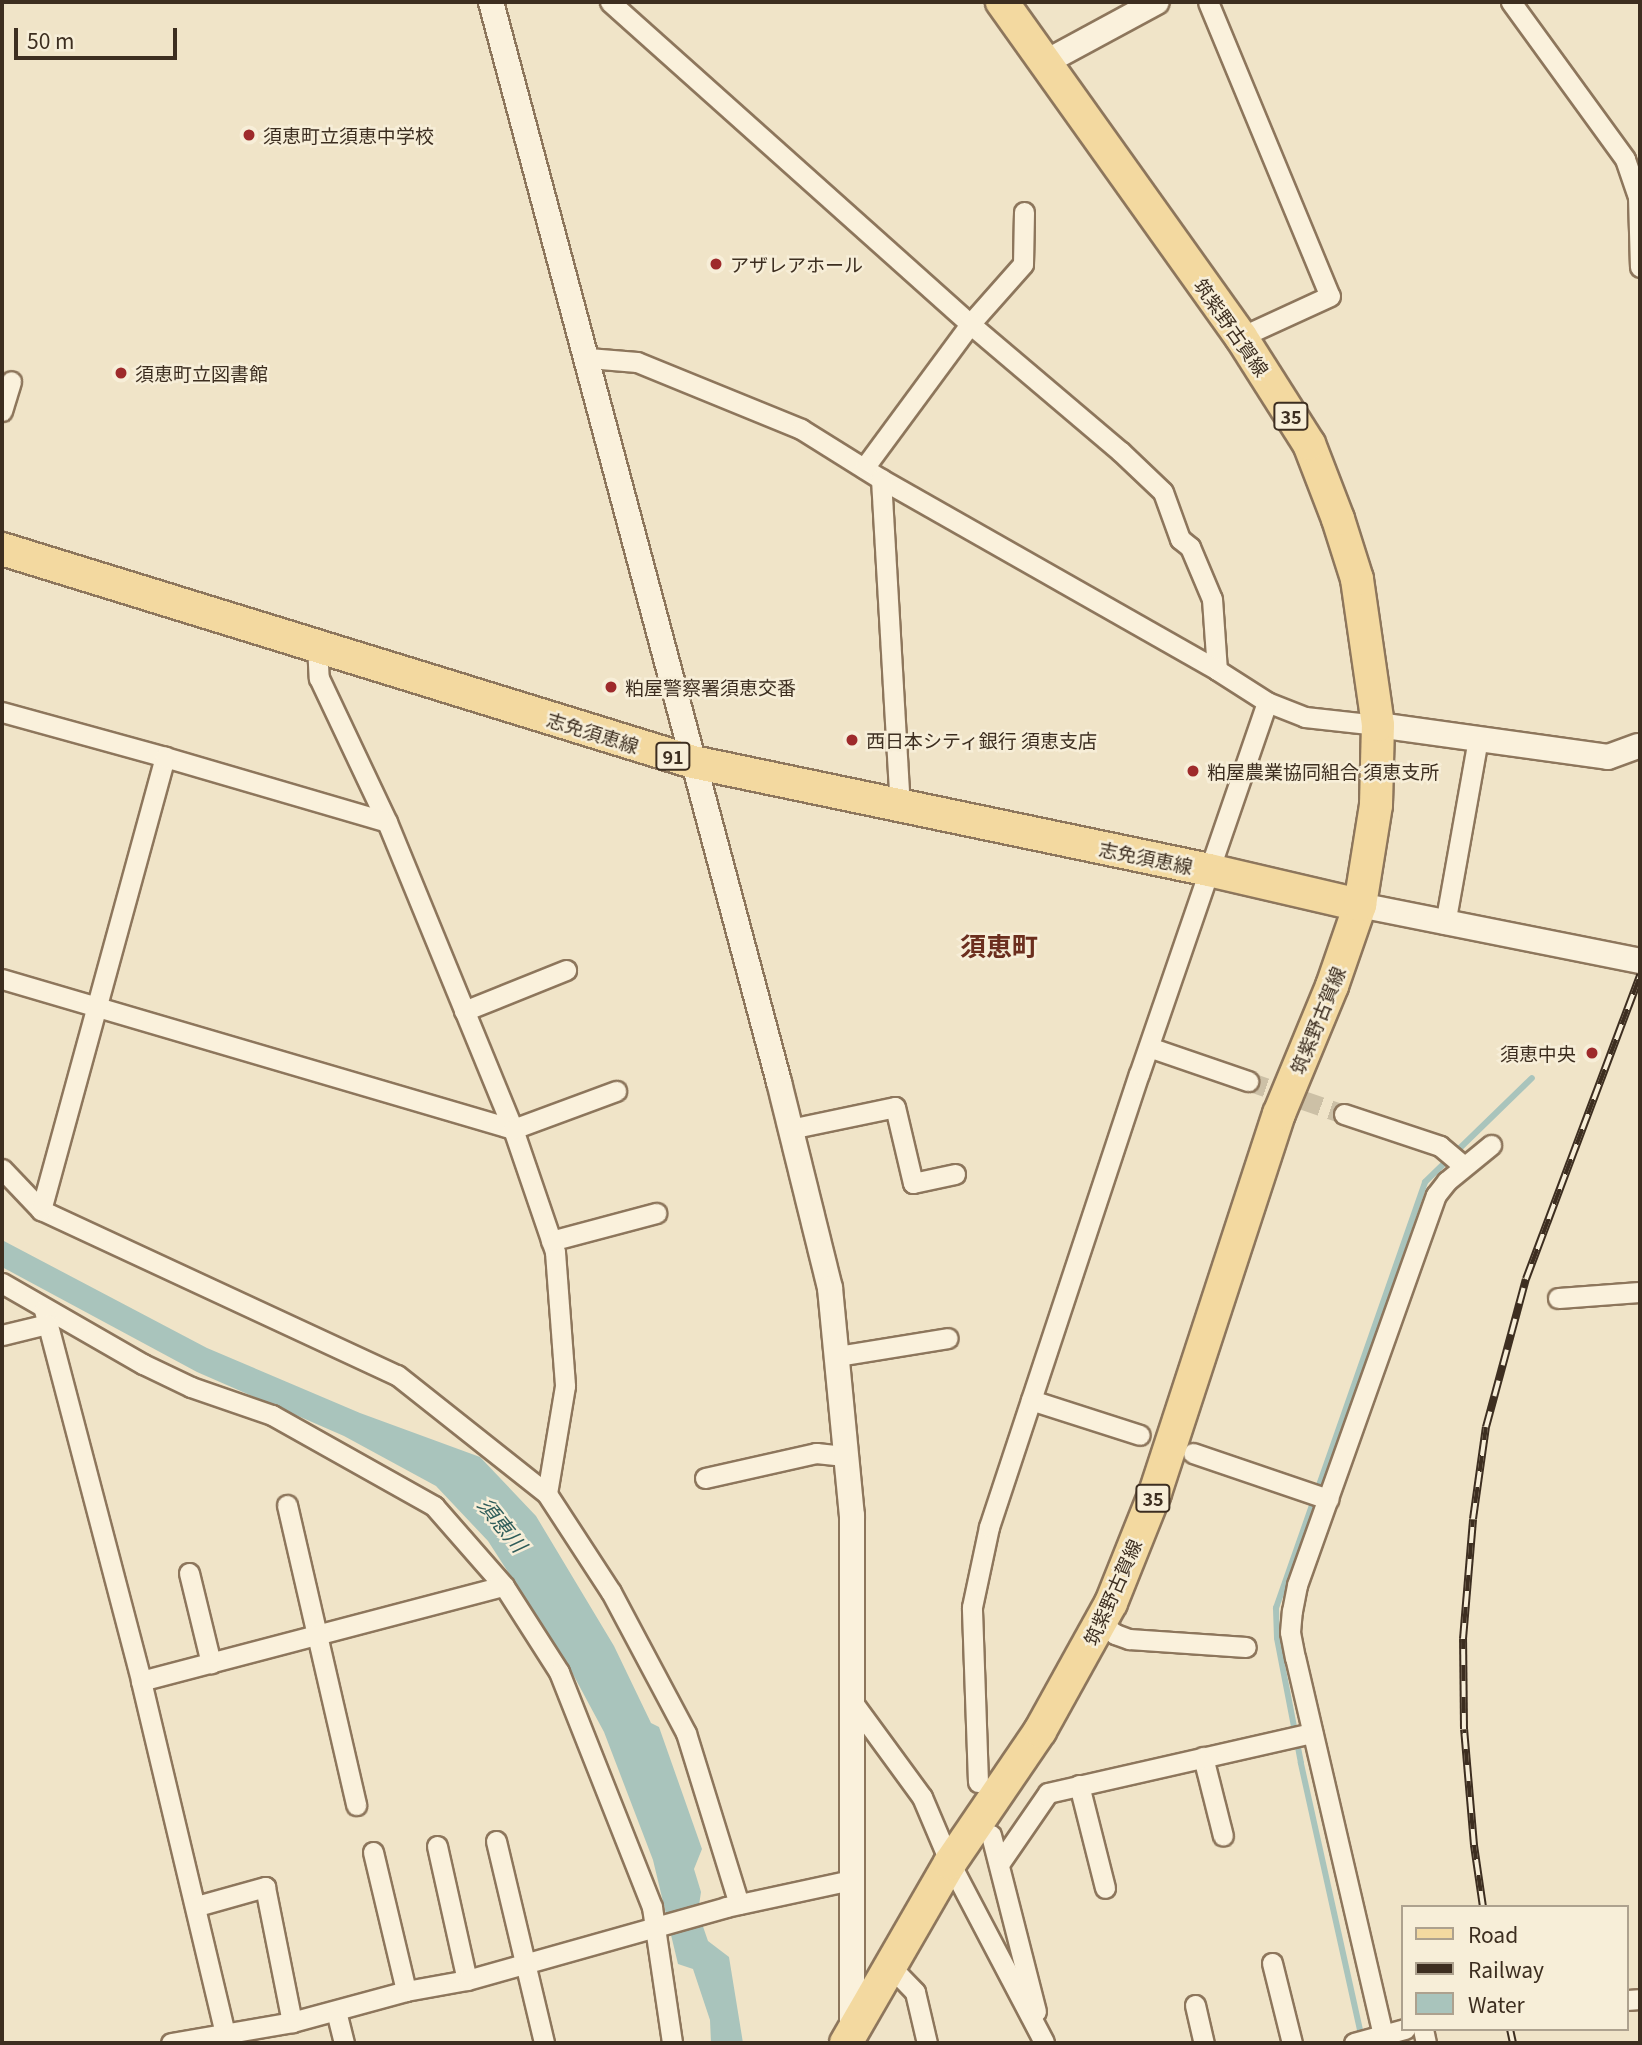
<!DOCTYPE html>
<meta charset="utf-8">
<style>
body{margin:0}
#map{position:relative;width:1642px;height:2045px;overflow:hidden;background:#f0e4c8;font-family:Georgia,"Noto Sans JP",serif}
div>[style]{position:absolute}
.water>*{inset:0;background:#a9c4bc}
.stream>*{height:6px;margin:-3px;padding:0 3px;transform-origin:3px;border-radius:3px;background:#a9c4bc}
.minor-tunnel>*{height:19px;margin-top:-9.5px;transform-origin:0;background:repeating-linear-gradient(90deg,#ccc0a6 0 19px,transparent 0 29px)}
.roads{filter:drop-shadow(2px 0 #8d765c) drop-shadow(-2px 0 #8d765c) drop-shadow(0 2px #8d765c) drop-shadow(0 -2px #8d765c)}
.minor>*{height:19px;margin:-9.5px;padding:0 9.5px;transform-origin:9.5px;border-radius:9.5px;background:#faf1dc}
.tertiary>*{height:24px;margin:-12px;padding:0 12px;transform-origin:12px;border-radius:12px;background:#faf1dc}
.primary>*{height:32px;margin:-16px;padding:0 16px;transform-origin:16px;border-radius:16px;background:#f3d9a0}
.rail>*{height:8px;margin-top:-4px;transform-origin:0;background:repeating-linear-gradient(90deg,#f7eed8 0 16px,#3d2e20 0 32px);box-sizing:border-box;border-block:2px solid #3d2e20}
.dots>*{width:19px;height:19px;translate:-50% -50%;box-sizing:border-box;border:4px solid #f7eed8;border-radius:50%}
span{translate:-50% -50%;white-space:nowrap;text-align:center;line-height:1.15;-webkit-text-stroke:5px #f7eed8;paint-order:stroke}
.shield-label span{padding:2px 5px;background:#f7eed8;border:2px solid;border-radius:5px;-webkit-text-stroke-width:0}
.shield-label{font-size:18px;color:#3d2e20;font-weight:700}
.poi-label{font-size:19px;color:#3d2e20}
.left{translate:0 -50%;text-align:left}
.right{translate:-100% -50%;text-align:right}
.street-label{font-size:19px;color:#3d2e20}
.water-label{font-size:21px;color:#2f5d5a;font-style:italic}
.district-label{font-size:26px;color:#6b2e1e;font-weight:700}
.frame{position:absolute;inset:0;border:4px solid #3d2e20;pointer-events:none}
.legend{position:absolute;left:1401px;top:1905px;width:228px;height:126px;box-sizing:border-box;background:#f7eed8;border:2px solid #ada18e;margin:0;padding:9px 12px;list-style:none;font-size:21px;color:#3d2e20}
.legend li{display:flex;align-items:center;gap:14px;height:35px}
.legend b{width:35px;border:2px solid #ada18e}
.scale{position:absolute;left:14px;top:28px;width:163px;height:32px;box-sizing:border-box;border:4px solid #3d2e20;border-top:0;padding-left:9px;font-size:21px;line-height:24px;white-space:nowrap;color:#3d2e20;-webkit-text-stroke:5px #f7eed8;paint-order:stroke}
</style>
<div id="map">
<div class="water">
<div style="clip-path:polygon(2px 1240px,207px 1348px,360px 1413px,480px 1457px,536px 1516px,614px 1646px,651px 1723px,659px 1727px,702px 1849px,694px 1869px,701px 1892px,698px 1912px,708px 1941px,729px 1957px,743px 2043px,711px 2043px,710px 2020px,693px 1969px,678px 1964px,653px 1860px,604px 1732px,568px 1665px,488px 1541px,436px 1486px,344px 1436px,197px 1372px,2px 1267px)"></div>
</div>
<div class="stream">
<div style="left:1362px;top:2039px;width:283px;rotate:-102.5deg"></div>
<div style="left:1301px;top:1763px;width:127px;rotate:-100.9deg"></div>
<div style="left:1277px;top:1638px;width:30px;rotate:-92deg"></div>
<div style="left:1276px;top:1608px;width:451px;rotate:-70.7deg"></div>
<div style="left:1425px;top:1182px;width:149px;rotate:-44.2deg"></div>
</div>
<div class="minor-tunnel">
<div style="left:1248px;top:1081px;width:102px;rotate:19deg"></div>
</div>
<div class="roads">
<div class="minor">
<div style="left:610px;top:2px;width:483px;rotate:41.8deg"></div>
<div style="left:970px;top:324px;width:197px;rotate:40.3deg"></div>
<div style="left:1120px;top:451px;width:59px;rotate:43.6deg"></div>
<div style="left:1163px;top:492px;width:50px;rotate:70.1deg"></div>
<div style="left:1180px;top:539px;width:13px;rotate:39deg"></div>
<div style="left:1190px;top:547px;width:56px;rotate:67.1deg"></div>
<div style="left:1212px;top:599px;width:71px;rotate:86deg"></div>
<div style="left:1208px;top:2px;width:318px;rotate:67.5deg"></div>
<div style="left:1330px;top:296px;width:98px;rotate:155.3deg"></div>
<div style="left:1511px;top:2px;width:194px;rotate:54deg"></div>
<div style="left:1625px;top:159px;width:39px;rotate:71deg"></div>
<div style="left:1638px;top:196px;width:71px;rotate:88.4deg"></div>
<div style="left:588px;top:358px;width:49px;rotate:4.7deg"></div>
<div style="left:637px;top:362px;width:177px;rotate:22.2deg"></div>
<div style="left:801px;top:429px;width:94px;rotate:32deg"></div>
<div style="left:881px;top:479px;width:386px;rotate:29.6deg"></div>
<div style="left:1217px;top:670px;width:59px;rotate:32.6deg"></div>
<div style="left:1267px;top:702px;width:41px;rotate:21.5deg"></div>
<div style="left:1305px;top:717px;width:73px;rotate:6.3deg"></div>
<div style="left:2px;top:411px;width:31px;rotate:-73deg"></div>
<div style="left:864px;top:468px;width:179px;rotate:-53.6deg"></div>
<div style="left:970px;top:324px;width:80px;rotate:-48.5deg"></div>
<div style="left:1023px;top:264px;width:52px;rotate:-88.9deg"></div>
<div style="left:881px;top:479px;width:329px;rotate:86.7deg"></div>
<div style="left:317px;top:645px;width:33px;rotate:87deg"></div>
<div style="left:319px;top:678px;width:159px;rotate:64.7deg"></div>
<div style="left:387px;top:822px;width:332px;rotate:67.7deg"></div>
<div style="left:513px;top:1129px;width:130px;rotate:71.1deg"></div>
<div style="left:555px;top:1252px;width:134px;rotate:85.7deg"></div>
<div style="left:565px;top:1386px;width:109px;rotate:99.5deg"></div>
<div style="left:2px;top:712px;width:169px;rotate:15.4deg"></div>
<div style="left:1445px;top:924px;width:188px;rotate:-79.9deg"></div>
<div style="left:2px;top:979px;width:533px;rotate:16.36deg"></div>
<div style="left:513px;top:1129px;width:110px;rotate:-20.3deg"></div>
<div style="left:464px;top:1011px;width:110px;rotate:-21.9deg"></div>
<div style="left:1149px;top:1047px;width:105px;rotate:19deg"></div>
<div style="left:1344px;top:1114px;width:101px;rotate:18.4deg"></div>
<div style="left:1440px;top:1146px;width:31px;rotate:40deg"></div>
<div style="left:790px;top:1129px;width:107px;rotate:-11.8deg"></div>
<div style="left:895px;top:1107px;width:78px;rotate:76.7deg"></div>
<div style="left:913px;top:1183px;width:43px;rotate:-12.1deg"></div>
<div style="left:2px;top:1169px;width:57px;rotate:46.4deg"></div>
<div style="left:41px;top:1210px;width:392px;rotate:24.9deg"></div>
<div style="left:397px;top:1375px;width:191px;rotate:38.4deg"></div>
<div style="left:547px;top:1494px;width:117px;rotate:56.9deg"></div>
<div style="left:611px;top:1592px;width:160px;rotate:62deg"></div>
<div style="left:686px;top:1733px;width:179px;rotate:72.8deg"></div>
<div style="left:41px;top:1210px;width:470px;rotate:-74.7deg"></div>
<div style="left:165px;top:757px;width:231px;rotate:16.3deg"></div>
<div style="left:551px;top:1241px;width:109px;rotate:-14.9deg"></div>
<div style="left:2px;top:1283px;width:163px;rotate:29.9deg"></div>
<div style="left:143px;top:1364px;width:53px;rotate:25.6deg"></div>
<div style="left:191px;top:1387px;width:86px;rotate:19.1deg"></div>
<div style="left:272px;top:1415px;width:186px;rotate:29.3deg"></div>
<div style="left:434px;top:1506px;width:106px;rotate:48.8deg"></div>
<div style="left:504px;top:1586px;width:102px;rotate:57.4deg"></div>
<div style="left:559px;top:1672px;width:253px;rotate:68.4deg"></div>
<div style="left:652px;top:1907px;width:137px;rotate:81.6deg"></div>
<div style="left:1558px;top:1298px;width:82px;rotate:-4.2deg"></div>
<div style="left:44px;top:1310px;width:383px;rotate:75.3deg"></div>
<div style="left:141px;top:1681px;width:372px;rotate:76.6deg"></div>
<div style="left:2px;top:1335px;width:46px;rotate:-13.7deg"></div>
<div style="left:837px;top:1356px;width:112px;rotate:-9.2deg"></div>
<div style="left:1031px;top:1400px;width:114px;rotate:17.8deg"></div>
<div style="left:1193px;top:1453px;width:143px;rotate:18.8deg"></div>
<div style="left:705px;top:1478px;width:114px;rotate:-12.7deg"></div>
<div style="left:816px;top:1453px;width:31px;rotate:6deg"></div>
<div style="left:287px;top:1505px;width:308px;rotate:77deg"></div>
<div style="left:189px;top:1573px;width:93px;rotate:76.3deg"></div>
<div style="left:1100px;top:1623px;width:19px;rotate:36deg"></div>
<div style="left:1115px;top:1634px;width:15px;rotate:20deg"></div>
<div style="left:1129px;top:1639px;width:117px;rotate:3.9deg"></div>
<div style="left:141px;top:1681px;width:375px;rotate:-14.7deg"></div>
<div style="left:851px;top:1700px;width:120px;rotate:53.8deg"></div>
<div style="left:922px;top:1797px;width:72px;rotate:67deg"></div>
<div style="left:950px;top:1863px;width:202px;rotate:62.3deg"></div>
<div style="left:1203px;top:1757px;width:81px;rotate:75.8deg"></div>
<div style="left:978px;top:1782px;width:175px;rotate:-92deg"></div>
<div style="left:972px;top:1607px;width:82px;rotate:-78deg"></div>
<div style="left:989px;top:1527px;width:477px;rotate:-71.7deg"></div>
<div style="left:1139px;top:1074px;width:393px;rotate:-71deg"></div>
<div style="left:1079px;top:1785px;width:106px;rotate:75.8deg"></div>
<div style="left:991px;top:1835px;width:182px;rotate:75.7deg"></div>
<div style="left:496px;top:1841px;width:208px;rotate:76.6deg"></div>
<div style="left:437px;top:1846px;width:137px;rotate:77.4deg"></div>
<div style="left:373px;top:1852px;width:143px;rotate:76.6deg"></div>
<div style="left:999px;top:1864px;width:86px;rotate:-55.4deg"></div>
<div style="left:1048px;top:1793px;width:271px;rotate:-12.8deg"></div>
<div style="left:197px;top:1906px;width:71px;rotate:-15.6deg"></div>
<div style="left:265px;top:1887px;width:138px;rotate:78.7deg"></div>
<div style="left:1272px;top:1963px;width:82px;rotate:76deg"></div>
<div style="left:890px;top:1966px;width:36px;rotate:46deg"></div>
<div style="left:915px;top:1992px;width:52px;rotate:76.8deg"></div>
<div style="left:1626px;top:2000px;width:14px;rotate:-4deg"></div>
<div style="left:1195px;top:2005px;width:39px;rotate:77deg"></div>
<div style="left:336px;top:2011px;width:33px;rotate:76deg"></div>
<div style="left:1423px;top:2029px;width:14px;rotate:78deg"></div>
<div style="left:1383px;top:2035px;width:387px;rotate:-103.1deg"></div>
<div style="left:1295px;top:1658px;width:26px;rotate:-101deg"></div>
<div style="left:1290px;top:1632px;width:21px;rotate:-85deg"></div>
<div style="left:1292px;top:1611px;width:26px;rotate:-79deg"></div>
<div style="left:1297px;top:1585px;width:414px;rotate:-70.4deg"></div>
<div style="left:1436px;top:1195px;width:18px;rotate:-52deg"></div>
<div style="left:1447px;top:1181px;width:57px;rotate:-39.3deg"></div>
<div style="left:171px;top:2043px;width:123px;rotate:-9.8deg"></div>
<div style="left:292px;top:2022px;width:118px;rotate:-15.2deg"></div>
<div style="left:406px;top:1991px;width:62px;rotate:-10.2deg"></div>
<div style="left:467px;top:1980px;width:269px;rotate:-15.7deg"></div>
<div style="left:726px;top:1907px;width:128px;rotate:-12.2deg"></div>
<div style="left:1354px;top:2043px;width:53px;rotate:-15.4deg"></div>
</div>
<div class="tertiary">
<div style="left:491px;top:2px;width:1118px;rotate:75.07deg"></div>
<div style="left:779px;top:1082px;width:212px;rotate:76.1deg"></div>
<div style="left:830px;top:1288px;width:228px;rotate:84.5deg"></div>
<div style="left:852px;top:1515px;width:520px;rotate:90deg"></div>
<div style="left:1044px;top:63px;width:128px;rotate:-28.4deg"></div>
<div style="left:1378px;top:725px;width:232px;rotate:7.9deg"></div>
<div style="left:1608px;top:757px;width:32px;rotate:-20deg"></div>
<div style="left:1360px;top:905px;width:286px;rotate:11.3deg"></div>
</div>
<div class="primary">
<div style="left:2px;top:549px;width:723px;rotate:17.13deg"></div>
<div style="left:693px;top:762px;width:527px;rotate:11.82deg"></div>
<div style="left:1209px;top:870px;width:155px;rotate:13.1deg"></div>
<div style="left:846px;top:2043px;width:208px;rotate:-60deg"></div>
<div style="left:950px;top:1863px;width:160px;rotate:-55.7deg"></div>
<div style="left:1040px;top:1731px;width:146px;rotate:-61deg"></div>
<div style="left:1111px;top:1603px;width:118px;rotate:-68.2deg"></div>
<div style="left:1155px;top:1493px;width:399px;rotate:-71.9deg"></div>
<div style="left:1279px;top:1114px;width:139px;rotate:-67.5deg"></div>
<div style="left:1332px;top:986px;width:86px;rotate:-70.9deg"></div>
<div style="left:1360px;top:905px;width:101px;rotate:-80.9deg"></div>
<div style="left:1376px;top:805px;width:80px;rotate:-88.6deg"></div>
<div style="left:1378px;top:725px;width:148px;rotate:-98.2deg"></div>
<div style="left:1357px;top:579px;width:63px;rotate:-107.6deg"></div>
<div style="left:1338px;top:519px;width:80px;rotate:-111.1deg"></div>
<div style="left:1309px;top:444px;width:127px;rotate:-122.4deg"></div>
<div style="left:1241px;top:337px;width:412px;rotate:-125.5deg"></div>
</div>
</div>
<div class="rail">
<div style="left:1483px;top:1907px;width:63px;rotate:-98.3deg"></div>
<div style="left:1474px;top:1845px;width:116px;rotate:-94.9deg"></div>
<div style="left:1464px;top:1729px;width:90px;rotate:-90.6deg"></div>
<div style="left:1463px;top:1639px;width:120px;rotate:-85.2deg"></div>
<div style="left:1473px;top:1519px;width:93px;rotate:-82deg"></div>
<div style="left:1486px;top:1427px;width:153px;rotate:-74.9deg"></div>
<div style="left:1526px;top:1279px;width:325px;rotate:-69.4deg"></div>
<div style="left:1510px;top:2029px;width:14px;rotate:78deg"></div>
</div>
<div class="dots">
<div style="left:249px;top:135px;background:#9e2a2b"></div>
<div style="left:716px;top:264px;background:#9e2a2b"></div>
<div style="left:121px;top:373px;background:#9e2a2b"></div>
<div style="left:611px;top:687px;background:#9e2a2b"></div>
<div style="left:852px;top:740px;background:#9e2a2b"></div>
<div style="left:1193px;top:771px;background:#9e2a2b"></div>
<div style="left:1592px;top:1053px;background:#9e2a2b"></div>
</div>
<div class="shield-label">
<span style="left:1291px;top:416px">35</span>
<span style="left:673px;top:756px">91</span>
<span style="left:1153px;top:1498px">35</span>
</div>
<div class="poi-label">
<span class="left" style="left:263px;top:135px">須恵町立須恵中学校</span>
<span class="left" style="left:730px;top:264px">アザレアホール</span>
<span class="left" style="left:135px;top:373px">須恵町立図書館</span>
<span class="left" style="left:625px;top:687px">粕屋警察署須恵交番</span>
<span class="left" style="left:866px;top:740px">西日本シティ銀行 須恵支店</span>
<span class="left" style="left:1207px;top:771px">粕屋農業協同組合 須恵支所</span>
<span class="right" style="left:1576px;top:1053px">須恵中央</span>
</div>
<div class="street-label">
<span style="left:1232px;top:327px;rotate:55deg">筑紫野古賀線</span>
<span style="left:593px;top:732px;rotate:17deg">志免須恵線</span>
<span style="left:1146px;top:857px;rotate:11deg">志免須恵線</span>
<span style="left:1317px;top:1020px;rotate:-68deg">筑紫野古賀線</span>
<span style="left:1112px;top:1592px;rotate:-66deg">筑紫野古賀線</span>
</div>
<div class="water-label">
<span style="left:503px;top:1524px;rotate:51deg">須恵川</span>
</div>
<div class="district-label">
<span style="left:999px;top:945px">須恵町</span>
</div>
<div class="frame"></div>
<ul class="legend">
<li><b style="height:9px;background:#f3d9a0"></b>Road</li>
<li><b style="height:9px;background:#3d2e20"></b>Railway</li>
<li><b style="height:19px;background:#a9c4bc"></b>Water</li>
</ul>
<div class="scale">50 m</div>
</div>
